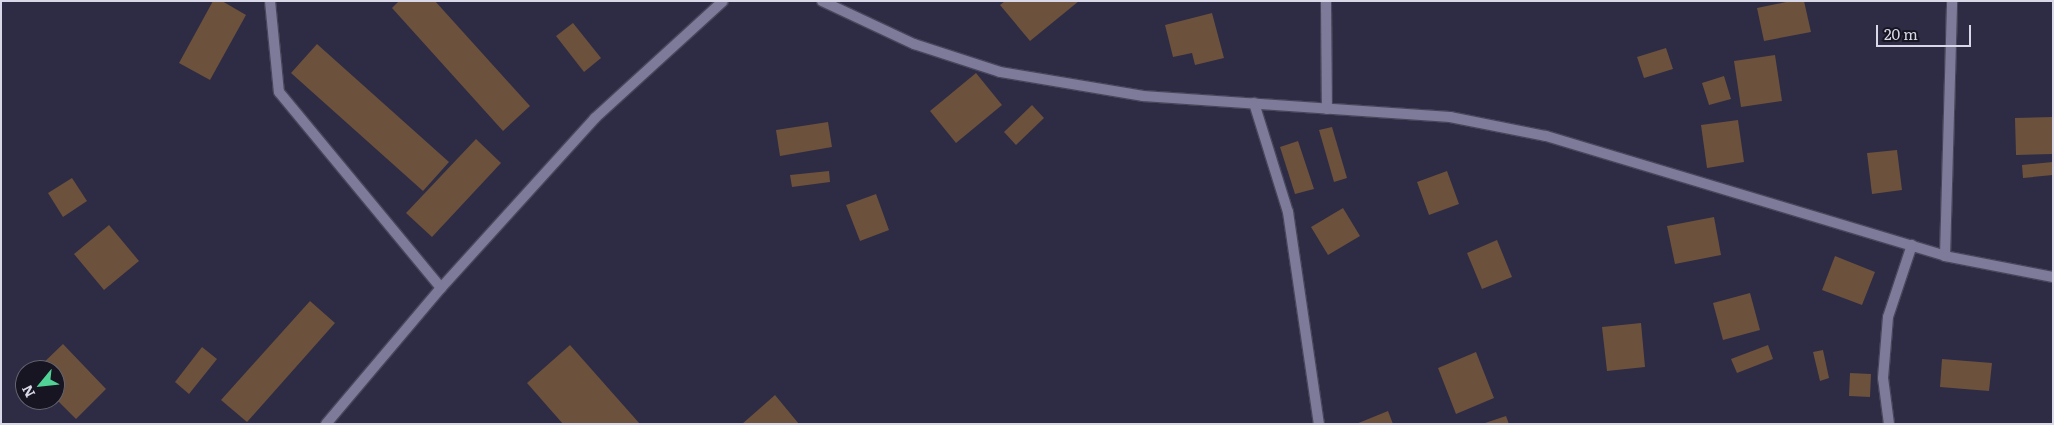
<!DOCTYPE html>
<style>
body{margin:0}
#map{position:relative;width:2054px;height:425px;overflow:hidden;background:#2e2b44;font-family:Literata,serif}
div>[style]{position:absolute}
.building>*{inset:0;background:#6c513c}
.roads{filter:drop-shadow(1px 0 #48465b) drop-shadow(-1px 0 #48465b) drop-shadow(0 1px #48465b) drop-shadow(0 -1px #48465b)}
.street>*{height:10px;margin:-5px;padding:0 5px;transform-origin:5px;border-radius:5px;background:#7d7b99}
span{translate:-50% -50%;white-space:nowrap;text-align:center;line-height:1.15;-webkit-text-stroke:4px #161521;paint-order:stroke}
.frame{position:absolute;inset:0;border:2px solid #d8d8e8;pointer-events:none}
.north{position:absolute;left:15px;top:360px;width:50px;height:50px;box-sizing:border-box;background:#161521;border:1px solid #646371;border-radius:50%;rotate:242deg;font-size:14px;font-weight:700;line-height:20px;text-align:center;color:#d8d8e8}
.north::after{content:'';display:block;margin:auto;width:18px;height:22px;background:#51d397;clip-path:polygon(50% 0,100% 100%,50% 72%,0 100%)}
.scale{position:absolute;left:1876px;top:25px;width:95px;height:22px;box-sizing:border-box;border:2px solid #d8d8e8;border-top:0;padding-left:6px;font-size:15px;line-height:18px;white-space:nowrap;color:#d8d8e8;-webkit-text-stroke:4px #161521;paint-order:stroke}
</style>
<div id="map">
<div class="building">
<div style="clip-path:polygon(213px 1px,222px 1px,246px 15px,210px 80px,179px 63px)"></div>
<div style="clip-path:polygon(399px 1px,435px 1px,530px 106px,503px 131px,392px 8px)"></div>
<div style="clip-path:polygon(1005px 1px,1079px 1px,1030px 41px,1000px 5px)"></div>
<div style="clip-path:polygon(1791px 1px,1804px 1px,1811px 32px,1764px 41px,1757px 8px)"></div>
<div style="clip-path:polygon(1212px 13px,1224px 58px,1195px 65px,1192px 53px,1173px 57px,1165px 25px)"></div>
<div style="clip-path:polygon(573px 23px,601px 58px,584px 72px,556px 36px)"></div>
<div style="clip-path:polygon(317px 44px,449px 162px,423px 191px,291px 73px)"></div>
<div style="clip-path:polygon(1666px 48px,1673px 69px,1644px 78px,1637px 57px)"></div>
<div style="clip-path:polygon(1775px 55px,1782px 101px,1741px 107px,1734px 61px)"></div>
<div style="clip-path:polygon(976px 73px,1002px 105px,956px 143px,930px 111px)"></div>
<div style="clip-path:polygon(1724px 76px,1731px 99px,1709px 105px,1702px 83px)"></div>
<div style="clip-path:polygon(1032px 105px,1044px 118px,1016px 145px,1004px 132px)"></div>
<div style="clip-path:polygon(2053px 117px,2053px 154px,2016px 155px,2015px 118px)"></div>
<div style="clip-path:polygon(1738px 120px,1744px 162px,1707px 168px,1701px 125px)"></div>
<div style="clip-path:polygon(828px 122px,832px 147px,780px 156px,776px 130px)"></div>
<div style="clip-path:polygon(1332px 127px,1347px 178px,1334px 182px,1319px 130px)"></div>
<div style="clip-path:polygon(476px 139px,501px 163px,432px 237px,406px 213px)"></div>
<div style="clip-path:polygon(1298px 141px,1314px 189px,1295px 194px,1280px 147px)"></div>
<div style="clip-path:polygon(1897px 150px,1902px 190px,1872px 194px,1867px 153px)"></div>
<div style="clip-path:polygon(2053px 162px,2053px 175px,2023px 178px,2022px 165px)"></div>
<div style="clip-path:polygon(829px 171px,830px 182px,792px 187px,790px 175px)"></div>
<div style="clip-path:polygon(1447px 171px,1459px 204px,1429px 215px,1417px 182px)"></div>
<div style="clip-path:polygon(72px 178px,87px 201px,63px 217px,48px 193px)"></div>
<div style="clip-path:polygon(876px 194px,889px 230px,860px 241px,846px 205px)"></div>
<div style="clip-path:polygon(1343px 208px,1360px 236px,1328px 255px,1311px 227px)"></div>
<div style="clip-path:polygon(1714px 217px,1721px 255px,1675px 264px,1667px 226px)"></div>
<div style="clip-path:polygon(109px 225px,139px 261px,104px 290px,74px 254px)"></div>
<div style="clip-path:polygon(1497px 240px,1512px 277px,1482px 289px,1467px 253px)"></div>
<div style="clip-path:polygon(1835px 256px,1875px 272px,1862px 305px,1822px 290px)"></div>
<div style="clip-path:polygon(1750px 293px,1760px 330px,1723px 340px,1713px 303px)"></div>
<div style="clip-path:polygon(310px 301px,335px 323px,247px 422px,221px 400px)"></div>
<div style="clip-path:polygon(1641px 323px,1645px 367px,1607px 371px,1602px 327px)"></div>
<div style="clip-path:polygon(63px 344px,106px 389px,76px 419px,55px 398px,55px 370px,36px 370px)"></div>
<div style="clip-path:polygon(570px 345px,640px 424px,563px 424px,527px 383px)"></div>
<div style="clip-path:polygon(1768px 345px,1773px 359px,1737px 373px,1731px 359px)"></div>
<div style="clip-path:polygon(202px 347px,217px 359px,189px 394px,175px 382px)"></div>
<div style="clip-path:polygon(1823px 350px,1829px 378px,1820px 381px,1813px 352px)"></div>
<div style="clip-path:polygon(1476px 352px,1494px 398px,1456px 414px,1438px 368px)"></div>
<div style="clip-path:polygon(1942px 359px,1992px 363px,1989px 391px,1940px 387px)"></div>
<div style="clip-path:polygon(1850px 373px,1871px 374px,1870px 397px,1849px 396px)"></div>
<div style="clip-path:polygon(775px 395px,799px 424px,742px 424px)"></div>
<div style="clip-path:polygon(1388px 411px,1393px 424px,1356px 424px)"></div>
<div style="clip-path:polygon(1506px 416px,1509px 424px,1485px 424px,1485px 423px)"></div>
</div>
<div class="roads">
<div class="street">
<div style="left:270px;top:1px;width:91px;rotate:84.4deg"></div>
<div style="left:279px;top:92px;width:254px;rotate:50.4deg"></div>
<div style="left:822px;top:1px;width:102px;rotate:25.1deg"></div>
<div style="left:914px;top:44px;width:90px;rotate:18deg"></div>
<div style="left:1000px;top:72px;width:145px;rotate:9.5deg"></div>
<div style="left:1143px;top:96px;width:308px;rotate:3.9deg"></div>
<div style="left:1450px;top:117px;width:98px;rotate:11.2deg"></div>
<div style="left:1546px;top:136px;width:417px;rotate:16.7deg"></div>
<div style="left:1945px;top:256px;width:110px;rotate:11deg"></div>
<div style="left:1326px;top:1px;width:108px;rotate:89.5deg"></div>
<div style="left:1254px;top:103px;width:114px;rotate:72.7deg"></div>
<div style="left:1288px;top:212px;width:214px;rotate:81.7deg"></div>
<div style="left:1945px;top:256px;width:255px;rotate:-88.4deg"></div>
<div style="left:326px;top:424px;width:178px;rotate:-49.8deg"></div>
<div style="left:441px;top:288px;width:229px;rotate:-47.8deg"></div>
<div style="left:595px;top:118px;width:173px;rotate:-42.4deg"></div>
<div style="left:1889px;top:424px;width:46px;rotate:-97.4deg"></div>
<div style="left:1883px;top:378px;width:61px;rotate:-85.3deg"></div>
<div style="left:1888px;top:317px;width:76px;rotate:-71.6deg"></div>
</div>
</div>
<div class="frame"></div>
<div class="north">N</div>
<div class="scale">20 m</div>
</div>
